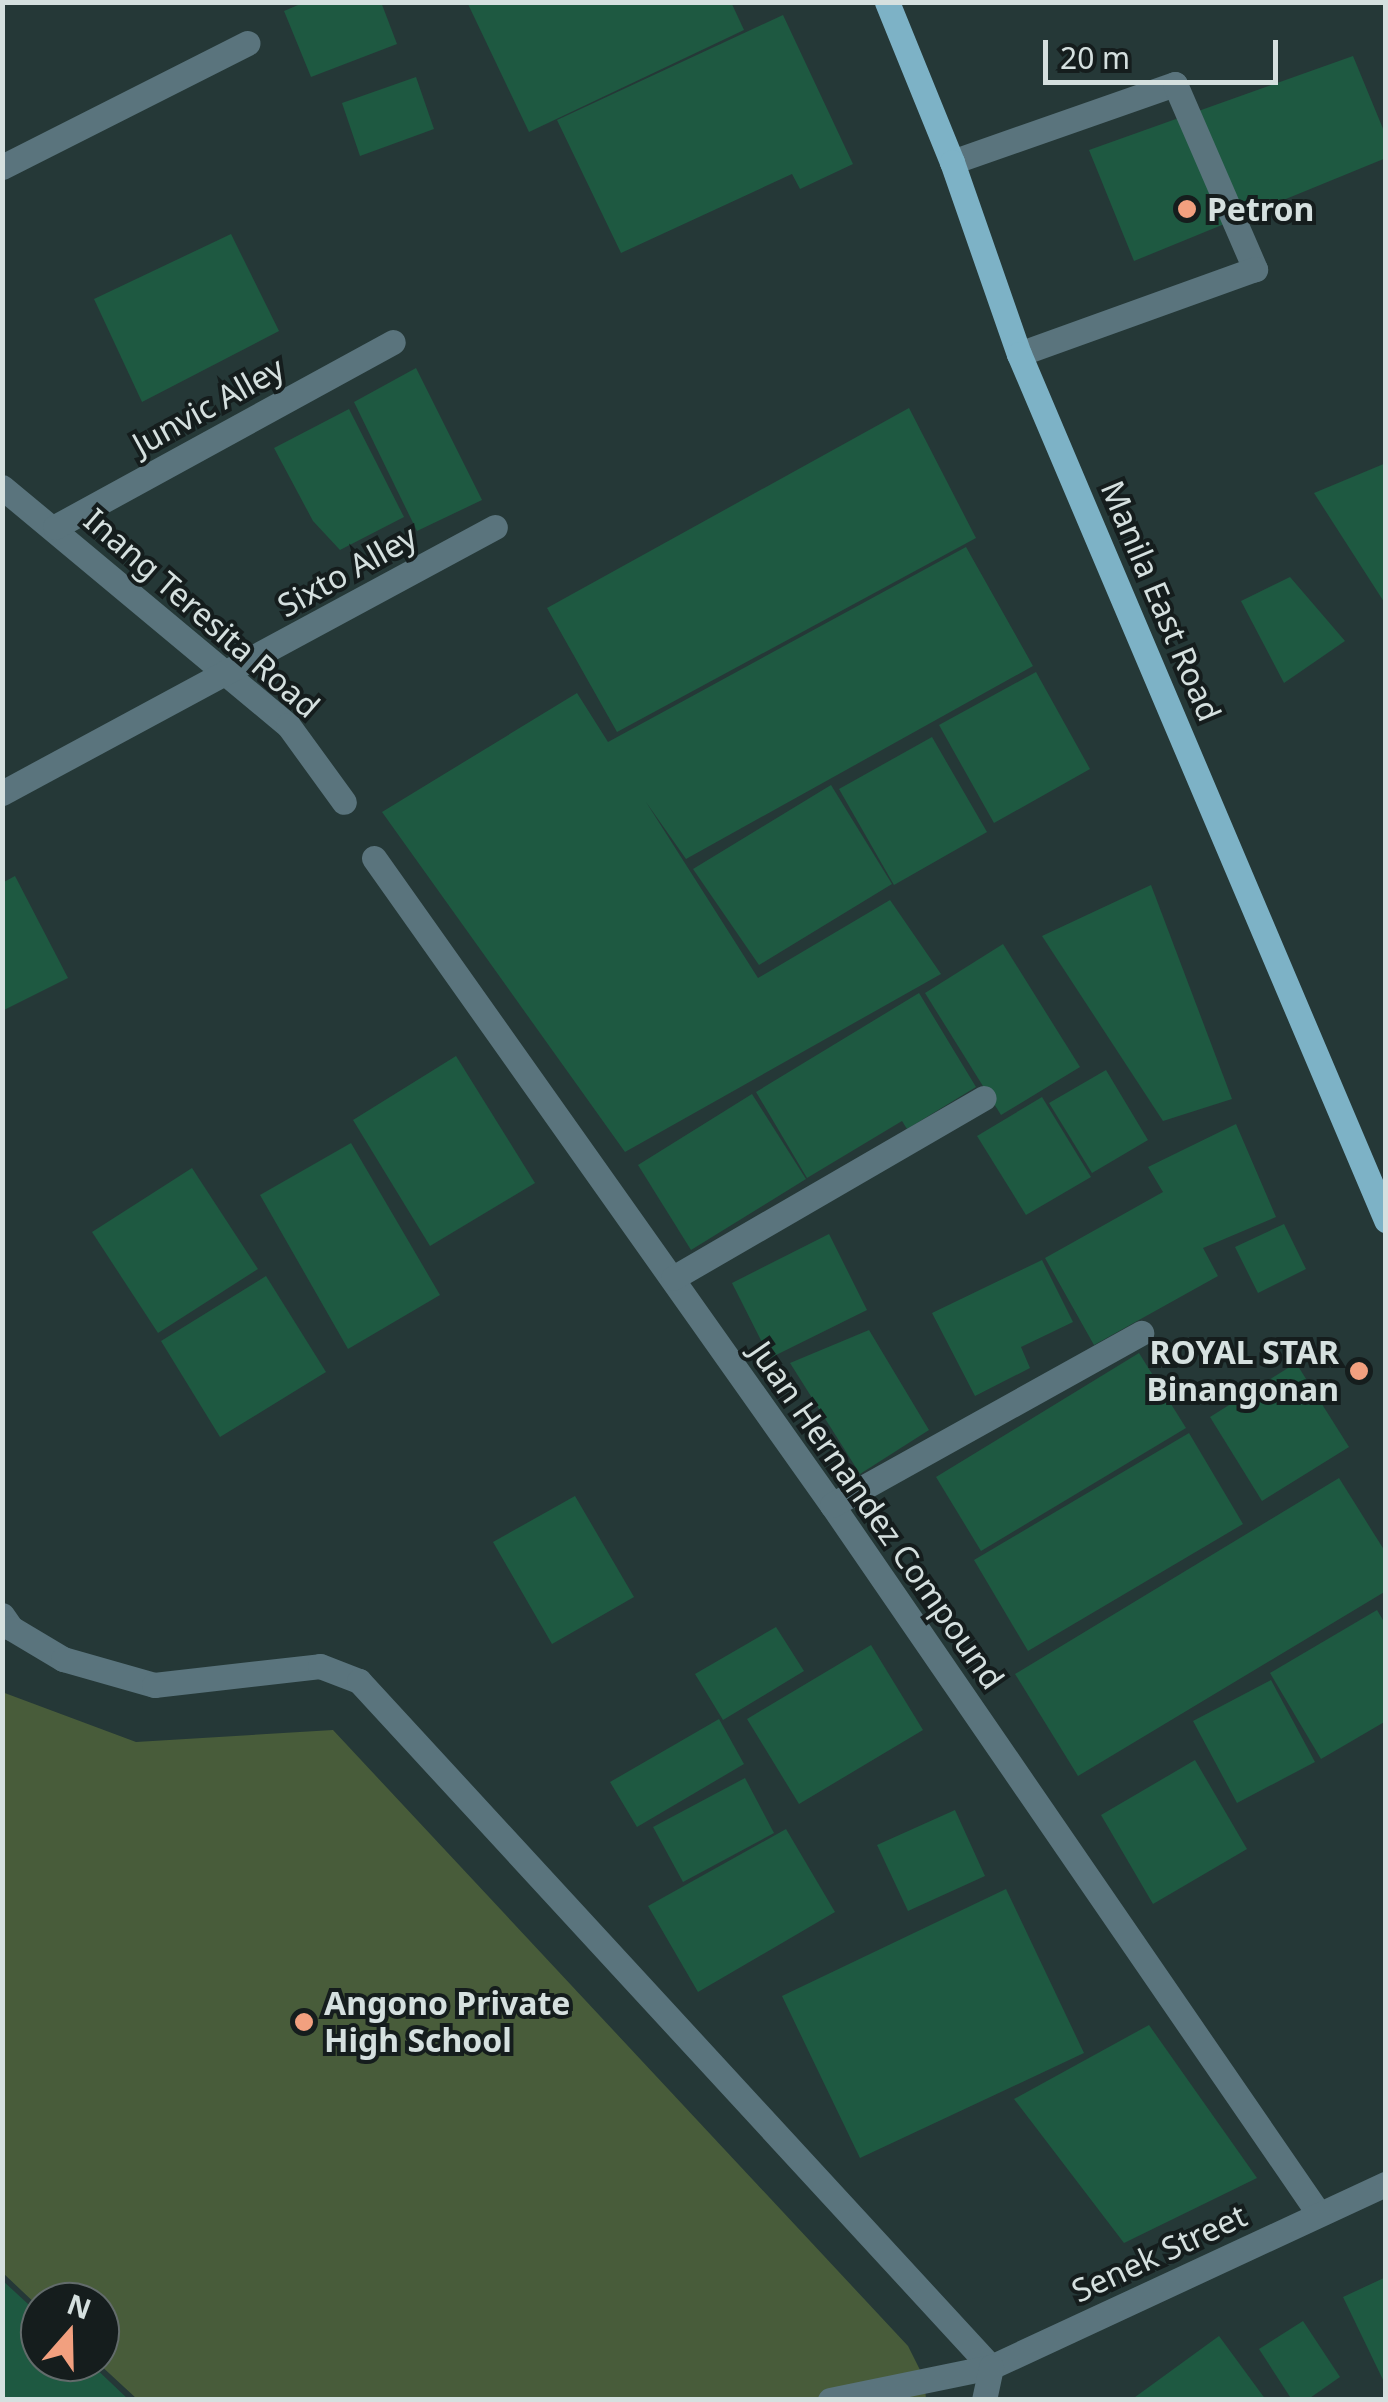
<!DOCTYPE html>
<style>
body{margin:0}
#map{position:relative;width:1388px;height:2402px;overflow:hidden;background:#253837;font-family:"Noto Sans",sans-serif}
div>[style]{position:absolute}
.green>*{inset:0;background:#485c3a}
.building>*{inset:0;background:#1e5941}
.minor>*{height:25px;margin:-12.5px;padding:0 12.5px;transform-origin:12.5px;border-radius:12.5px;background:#5a747d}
.major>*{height:25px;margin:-12.5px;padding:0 12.5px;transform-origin:12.5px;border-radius:12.5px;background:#7db2c6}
.dots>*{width:28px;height:28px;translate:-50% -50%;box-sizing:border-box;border:5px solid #151d1d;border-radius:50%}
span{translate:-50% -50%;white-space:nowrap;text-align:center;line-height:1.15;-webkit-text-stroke:8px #151d1d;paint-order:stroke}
.poi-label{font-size:32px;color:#d5e0df;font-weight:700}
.left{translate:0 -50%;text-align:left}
.right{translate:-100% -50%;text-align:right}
.street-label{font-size:32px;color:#d5e0df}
.frame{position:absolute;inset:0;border:5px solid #d5e0df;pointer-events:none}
.north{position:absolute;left:20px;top:2282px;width:100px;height:100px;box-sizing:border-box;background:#151d1d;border:2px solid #626b6b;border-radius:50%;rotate:20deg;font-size:28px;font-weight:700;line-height:40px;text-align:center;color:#d5e0df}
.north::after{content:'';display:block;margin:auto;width:35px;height:45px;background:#f2a07f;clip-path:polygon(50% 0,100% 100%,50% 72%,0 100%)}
.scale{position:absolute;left:1043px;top:40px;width:235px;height:45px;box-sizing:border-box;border:5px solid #d5e0df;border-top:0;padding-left:12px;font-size:30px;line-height:35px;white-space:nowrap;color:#d5e0df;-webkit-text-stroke:8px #151d1d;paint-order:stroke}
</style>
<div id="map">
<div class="green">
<div style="clip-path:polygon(2px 1692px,136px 1742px,333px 1730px,908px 2346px,924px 2378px,926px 2399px,137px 2399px,97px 2362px,100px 2302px,40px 2302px,40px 2308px,3px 2273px)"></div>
</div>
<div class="building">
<div style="clip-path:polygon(305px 2px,381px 2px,397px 44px,311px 77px,284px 11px)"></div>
<div style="clip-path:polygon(467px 2px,731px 2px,744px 30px,529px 132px)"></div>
<div style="clip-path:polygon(783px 15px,853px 164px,800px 189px,792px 174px,621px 253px,557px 120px)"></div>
<div style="clip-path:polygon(1353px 56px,1386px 136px,1386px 158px,1134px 261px,1089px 150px)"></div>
<div style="clip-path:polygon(416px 77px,434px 129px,360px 156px,342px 103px)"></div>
<div style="clip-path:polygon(231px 234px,279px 331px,142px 402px,94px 299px)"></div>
<div style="clip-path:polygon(416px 368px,482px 500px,417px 531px,354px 402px)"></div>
<div style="clip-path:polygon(909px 408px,976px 538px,617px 732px,547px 608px)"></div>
<div style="clip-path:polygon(349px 409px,404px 517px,340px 550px,313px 521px,274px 448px)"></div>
<div style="clip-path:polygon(1386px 463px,1386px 605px,1314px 493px)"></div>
<div style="clip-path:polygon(966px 547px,1033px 666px,686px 859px,646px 802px,758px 978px,890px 900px,941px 974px,625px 1152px,382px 812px,577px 693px,608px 742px)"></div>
<div style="clip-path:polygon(1290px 577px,1345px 641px,1284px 683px,1241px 601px)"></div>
<div style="clip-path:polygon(1036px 672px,1090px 769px,994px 823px,939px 725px)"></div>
<div style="clip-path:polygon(932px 737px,987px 832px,894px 885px,839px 789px)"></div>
<div style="clip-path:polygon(831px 785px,892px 884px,759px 965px,693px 869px)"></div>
<div style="clip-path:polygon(15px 876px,68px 978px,2px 1011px,2px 883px)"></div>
<div style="clip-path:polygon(1151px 885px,1232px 1099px,1163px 1121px,1042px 936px)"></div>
<div style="clip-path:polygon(1003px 944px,1080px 1067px,1001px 1115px,925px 993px)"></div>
<div style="clip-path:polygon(919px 993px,976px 1087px,907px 1129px,902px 1121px,807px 1178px,756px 1092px)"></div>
<div style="clip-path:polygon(456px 1056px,535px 1183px,430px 1246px,353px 1120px)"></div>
<div style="clip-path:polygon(1106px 1070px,1148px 1140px,1092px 1173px,1049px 1103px)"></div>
<div style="clip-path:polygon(752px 1094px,806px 1179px,691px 1250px,638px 1165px)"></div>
<div style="clip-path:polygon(1042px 1097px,1091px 1177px,1026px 1215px,977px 1136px)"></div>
<div style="clip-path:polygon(1236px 1124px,1276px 1217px,1203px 1248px,1218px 1276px,1094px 1345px,1045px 1258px,1163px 1192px,1148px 1167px)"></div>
<div style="clip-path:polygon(351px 1143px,440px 1295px,348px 1349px,260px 1195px)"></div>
<div style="clip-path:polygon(192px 1168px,258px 1269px,158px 1333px,92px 1232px)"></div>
<div style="clip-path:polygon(1284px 1224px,1306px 1269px,1258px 1293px,1235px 1247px)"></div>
<div style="clip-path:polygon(829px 1234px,867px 1310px,770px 1358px,732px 1283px)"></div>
<div style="clip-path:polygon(1042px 1260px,1073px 1322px,1021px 1347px,1030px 1368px,975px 1396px,932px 1313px)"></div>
<div style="clip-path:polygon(266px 1276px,326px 1372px,220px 1437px,161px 1341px)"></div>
<div style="clip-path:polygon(869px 1330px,929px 1430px,860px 1474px,790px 1363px)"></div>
<div style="clip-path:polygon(1139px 1353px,1186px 1428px,981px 1551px,936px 1477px)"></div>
<div style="clip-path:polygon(1296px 1363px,1349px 1447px,1262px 1501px,1210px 1417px)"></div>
<div style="clip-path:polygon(1189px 1433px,1243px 1524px,1028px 1651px,974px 1560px)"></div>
<div style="clip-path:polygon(1339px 1478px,1386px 1553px,1386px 1591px,1078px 1776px,1015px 1674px)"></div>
<div style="clip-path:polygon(575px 1496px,634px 1597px,552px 1644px,493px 1542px)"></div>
<div style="clip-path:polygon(1377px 1610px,1386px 1625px,1386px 1721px,1321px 1759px,1270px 1673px)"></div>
<div style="clip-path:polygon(776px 1627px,804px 1671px,723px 1720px,695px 1674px)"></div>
<div style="clip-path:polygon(871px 1645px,923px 1730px,799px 1804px,747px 1719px)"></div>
<div style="clip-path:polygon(1271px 1680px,1315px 1762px,1237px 1803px,1193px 1721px)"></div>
<div style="clip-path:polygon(719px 1719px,744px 1764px,637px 1827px,610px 1782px)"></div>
<div style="clip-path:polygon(1195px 1760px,1247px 1849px,1153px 1904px,1101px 1815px)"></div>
<div style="clip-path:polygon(745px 1778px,774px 1833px,683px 1882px,653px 1827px)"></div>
<div style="clip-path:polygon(955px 1810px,985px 1876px,908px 1911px,877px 1845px)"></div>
<div style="clip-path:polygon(786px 1829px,835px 1912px,698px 1992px,648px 1906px)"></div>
<div style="clip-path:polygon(1006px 1889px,1084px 2053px,860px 2158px,782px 1996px)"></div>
<div style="clip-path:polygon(1149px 2025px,1257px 2178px,1124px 2243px,1014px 2099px)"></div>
<div style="clip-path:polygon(1386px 2277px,1386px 2386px,1343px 2297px)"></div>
<div style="clip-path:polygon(2px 2280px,40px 2315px,40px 2362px,89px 2362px,129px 2400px,2px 2400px)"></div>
<div style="clip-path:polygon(1303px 2321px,1340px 2377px,1307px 2400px,1292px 2400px,1259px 2349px)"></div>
<div style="clip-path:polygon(1219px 2336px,1266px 2400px,1131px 2400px)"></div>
</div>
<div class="minor">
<div style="left:952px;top:162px;width:236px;rotate:-19.3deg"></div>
<div style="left:1175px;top:84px;width:202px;rotate:66.6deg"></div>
<div style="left:1255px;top:269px;width:251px;rotate:160.2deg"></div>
<div style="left:2px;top:167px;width:275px;rotate:-26.8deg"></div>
<div style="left:2px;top:487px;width:372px;rotate:39.8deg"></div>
<div style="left:288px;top:725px;width:95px;rotate:54deg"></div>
<div style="left:55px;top:527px;width:385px;rotate:-28.7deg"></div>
<div style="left:2px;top:793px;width:560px;rotate:-28.35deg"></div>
<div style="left:374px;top:858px;width:793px;rotate:54.71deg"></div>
<div style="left:832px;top:1505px;width:860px;rotate:55.52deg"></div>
<div style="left:673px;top:1278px;width:359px;rotate:-30.1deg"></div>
<div style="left:832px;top:1505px;width:354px;rotate:-29.1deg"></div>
<div style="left:2px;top:1615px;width:16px;rotate:55deg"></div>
<div style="left:11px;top:1628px;width:61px;rotate:30.8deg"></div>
<div style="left:63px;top:1659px;width:95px;rotate:15.9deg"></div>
<div style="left:154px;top:1685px;width:167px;rotate:-6.5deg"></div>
<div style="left:320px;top:1666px;width:42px;rotate:21deg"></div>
<div style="left:359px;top:1681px;width:933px;rotate:47.35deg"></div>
<div style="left:830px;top:2400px;width:164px;rotate:-11.6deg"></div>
<div style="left:991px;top:2367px;width:435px;rotate:-24.9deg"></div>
<div style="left:984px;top:2400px;width:34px;rotate:-78deg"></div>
</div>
<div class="major">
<div style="left:887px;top:2px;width:173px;rotate:67.9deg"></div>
<div style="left:952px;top:162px;width:203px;rotate:70.8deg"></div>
<div style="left:1019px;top:354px;width:941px;rotate:67.03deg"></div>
</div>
<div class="dots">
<div style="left:1187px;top:209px;background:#f2a07f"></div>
<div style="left:1359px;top:1371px;background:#f2a07f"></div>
<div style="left:304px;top:2022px;background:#f2a07f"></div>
</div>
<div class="poi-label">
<span class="left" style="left:1207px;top:209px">Petron</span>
<span class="right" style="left:1339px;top:1371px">ROYAL STAR<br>Binangonan</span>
<span class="left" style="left:324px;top:2022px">Angono Private<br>High School</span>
</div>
<div class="street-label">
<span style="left:208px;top:406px;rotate:-29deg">Junvic Alley</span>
<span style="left:347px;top:571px;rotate:-29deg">Sixto Alley</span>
<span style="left:1161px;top:601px;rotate:67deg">Manila East Road</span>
<span style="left:202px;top:613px;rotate:41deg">Inang Teresita Road</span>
<span style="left:877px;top:1515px;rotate:55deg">Juan Hernandez Compound</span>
<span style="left:1159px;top:2253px;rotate:-25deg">Senek Street</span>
</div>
<div class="frame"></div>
<div class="north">N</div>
<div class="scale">20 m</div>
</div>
